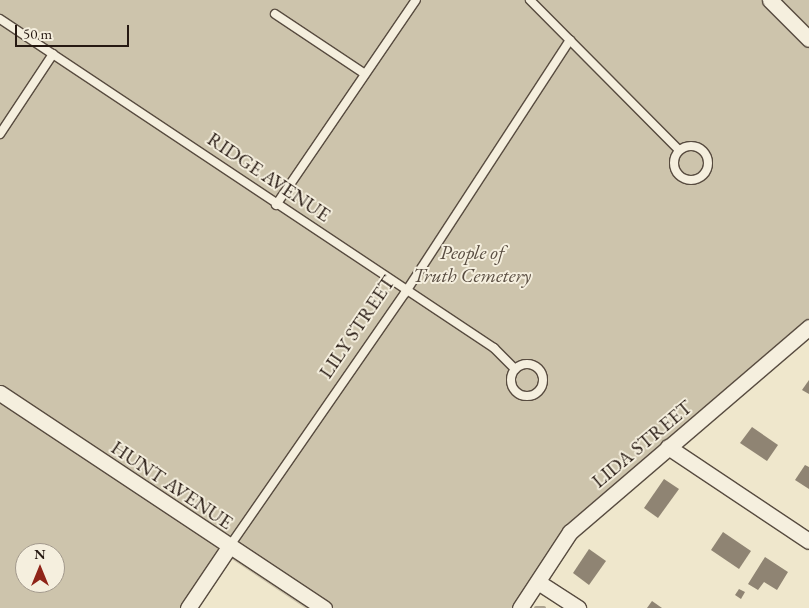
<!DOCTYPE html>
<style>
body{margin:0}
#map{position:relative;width:809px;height:608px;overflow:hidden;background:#efe7cc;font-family:"EB Garamond",serif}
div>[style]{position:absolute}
.green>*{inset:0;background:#cdc4ac}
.stream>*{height:4.5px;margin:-2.25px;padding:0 2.25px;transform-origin:2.25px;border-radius:2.25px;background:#aba18d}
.building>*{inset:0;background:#8f8473}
.roads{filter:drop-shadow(1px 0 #584c40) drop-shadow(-1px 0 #584c40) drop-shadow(0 1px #584c40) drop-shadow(0 -1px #584c40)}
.service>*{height:8px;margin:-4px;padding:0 4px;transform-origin:4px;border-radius:4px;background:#f5efde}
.service>.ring{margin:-4px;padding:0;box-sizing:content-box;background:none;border:8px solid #f5efde;border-radius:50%}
.minor>*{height:15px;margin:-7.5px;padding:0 7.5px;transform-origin:7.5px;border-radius:7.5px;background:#f5efde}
span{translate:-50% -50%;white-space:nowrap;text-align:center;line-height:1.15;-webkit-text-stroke:4px #f5efde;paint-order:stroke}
.street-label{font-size:20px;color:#261912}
.park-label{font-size:20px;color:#584c40;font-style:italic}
.north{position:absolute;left:15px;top:543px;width:50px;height:50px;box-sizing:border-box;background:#f5efde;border:1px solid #a2998c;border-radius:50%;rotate:0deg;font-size:14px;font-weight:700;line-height:20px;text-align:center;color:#261912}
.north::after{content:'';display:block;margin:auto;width:18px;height:22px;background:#8f2418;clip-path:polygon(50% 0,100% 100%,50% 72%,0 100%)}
.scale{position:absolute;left:15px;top:25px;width:114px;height:22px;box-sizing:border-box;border:2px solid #261912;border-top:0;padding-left:6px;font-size:15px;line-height:18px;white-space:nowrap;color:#261912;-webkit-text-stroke:4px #f5efde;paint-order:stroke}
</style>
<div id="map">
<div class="green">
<div style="clip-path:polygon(evenodd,0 0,809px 0,809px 327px,577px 521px,521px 608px,305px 608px,224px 554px,188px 608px,0 608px,0 0,25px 553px,55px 553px,55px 583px,25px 583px,25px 553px)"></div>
</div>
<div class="stream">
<div style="left:536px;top:608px;width:8px"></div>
</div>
<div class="building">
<div style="clip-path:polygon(809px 380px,809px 394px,802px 390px)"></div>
<div style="clip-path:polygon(752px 427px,778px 445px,767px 461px,740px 443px)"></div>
<div style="clip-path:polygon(805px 465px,809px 467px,809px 489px,795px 480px)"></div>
<div style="clip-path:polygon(664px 479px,679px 489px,658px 518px,644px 508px)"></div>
<div style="clip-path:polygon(723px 532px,751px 551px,739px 569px,711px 550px)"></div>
<div style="clip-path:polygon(589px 549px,606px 561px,589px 585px,573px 573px)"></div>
<div style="clip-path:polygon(765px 557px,788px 572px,777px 590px,764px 582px,758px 590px,748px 584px)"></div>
<div style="clip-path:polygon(739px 589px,745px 592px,741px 599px,735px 595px)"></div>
<div style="clip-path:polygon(652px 601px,662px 608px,647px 608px)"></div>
</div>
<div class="roads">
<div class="service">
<div style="left:530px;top:0;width:211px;rotate:45.2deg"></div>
<div style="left:275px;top:14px;width:108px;rotate:33.7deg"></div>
<div style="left:0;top:19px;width:594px;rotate:33.66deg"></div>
<div style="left:494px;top:348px;width:30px;rotate:45deg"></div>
<div style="left:0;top:134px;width:96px;rotate:-56.5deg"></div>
<div class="ring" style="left:674px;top:146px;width:26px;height:26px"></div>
<div style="left:276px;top:205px;width:248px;rotate:-55.7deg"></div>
<div class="ring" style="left:511px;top:364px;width:24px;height:24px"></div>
<div style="left:229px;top:547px;width:309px;rotate:-55.3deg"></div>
<div style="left:405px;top:293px;width:302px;rotate:-56.9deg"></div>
</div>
<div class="minor">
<div style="left:770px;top:0;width:55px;rotate:45deg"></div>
<div style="left:0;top:393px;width:389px;rotate:33.6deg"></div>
<div style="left:668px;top:447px;width:169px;rotate:33.7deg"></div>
<div style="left:538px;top:582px;width:48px;rotate:33deg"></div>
<div style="left:188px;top:608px;width:73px;rotate:-56.1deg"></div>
<div style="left:520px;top:608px;width:91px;rotate:-56.7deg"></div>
<div style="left:570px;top:532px;width:315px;rotate:-40.6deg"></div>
</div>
</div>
<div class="street-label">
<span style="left:269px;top:177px;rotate:34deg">RIDGE AVENUE</span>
<span style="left:357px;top:327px;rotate:-56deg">LILY STREET</span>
<span style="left:642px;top:444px;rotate:-40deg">LIDA STREET</span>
<span style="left:172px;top:485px;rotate:34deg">HUNT AVENUE</span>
</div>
<div class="park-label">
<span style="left:472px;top:264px">People of<br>Truth Cemetery</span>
</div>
<div class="north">N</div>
<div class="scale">50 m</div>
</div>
